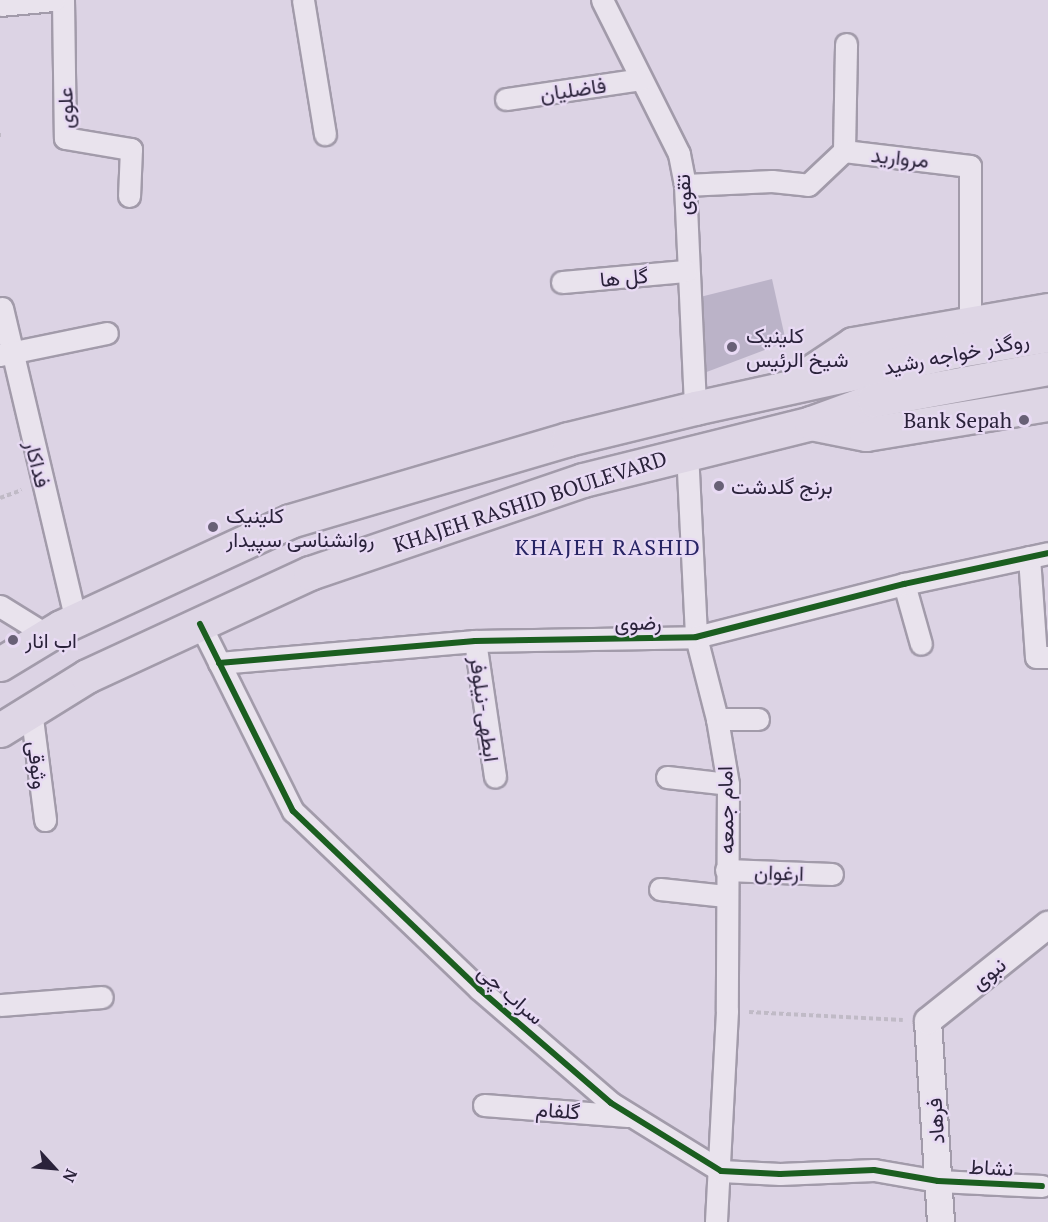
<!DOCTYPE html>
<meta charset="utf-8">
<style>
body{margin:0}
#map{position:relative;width:1048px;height:1222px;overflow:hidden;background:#dcd3e4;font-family:"PT Serif",Vazirmatn,serif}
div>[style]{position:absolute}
.building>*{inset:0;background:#bbb3c8}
.path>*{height:4px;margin-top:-2px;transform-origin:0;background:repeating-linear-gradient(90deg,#c0bac6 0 4.5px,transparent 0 7.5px)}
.roads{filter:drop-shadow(2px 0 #a29baa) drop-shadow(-2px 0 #a29baa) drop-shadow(0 2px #a29baa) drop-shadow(0 -2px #a29baa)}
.minor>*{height:21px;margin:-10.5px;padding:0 10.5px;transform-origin:10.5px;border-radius:10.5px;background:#e9e3ed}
.tertiary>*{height:26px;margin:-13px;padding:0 13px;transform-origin:13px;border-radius:13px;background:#e9e3ed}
.primary>*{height:33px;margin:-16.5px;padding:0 16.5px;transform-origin:16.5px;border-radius:16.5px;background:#ded6e5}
.cycleway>*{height:6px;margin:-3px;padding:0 3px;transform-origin:3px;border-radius:3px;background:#1b5e20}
.dots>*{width:16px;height:16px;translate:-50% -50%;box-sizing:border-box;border:3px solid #e8daf4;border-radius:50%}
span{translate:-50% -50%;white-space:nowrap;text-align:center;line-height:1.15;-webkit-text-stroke:4.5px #e8daf4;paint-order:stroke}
.street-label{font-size:21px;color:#2a223a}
.poi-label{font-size:21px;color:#2a223a}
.left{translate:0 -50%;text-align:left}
.right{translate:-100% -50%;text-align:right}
.neighbourhood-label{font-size:22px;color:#272464;letter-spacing:1.5px}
.north{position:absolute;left:24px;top:1138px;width:60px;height:60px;-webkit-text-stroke:4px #e8daf4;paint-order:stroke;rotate:116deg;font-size:16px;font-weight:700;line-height:24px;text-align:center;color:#2a223a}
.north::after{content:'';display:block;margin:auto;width:21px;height:27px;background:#2a223a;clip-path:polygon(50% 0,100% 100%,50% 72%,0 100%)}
</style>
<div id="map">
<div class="building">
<div style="clip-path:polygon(772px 279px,786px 342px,704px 373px,700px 297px)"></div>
</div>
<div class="path">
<div style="left:0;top:135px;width:1px"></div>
<div style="left:0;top:498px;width:23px;rotate:-20deg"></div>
<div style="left:749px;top:1012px;width:154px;rotate:3deg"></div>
</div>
<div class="roads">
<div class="minor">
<div style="left:63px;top:0;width:138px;rotate:89.2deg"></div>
<div style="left:65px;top:138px;width:67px;rotate:9.5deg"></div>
<div style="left:131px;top:149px;width:47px;rotate:92.4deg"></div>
<div style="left:303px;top:0;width:136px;rotate:80.7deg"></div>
<div style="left:602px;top:0;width:172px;rotate:63.4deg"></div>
<div style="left:679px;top:154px;width:32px;rotate:79deg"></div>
<div style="left:685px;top:185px;width:223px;rotate:87.4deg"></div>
<div style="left:0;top:5px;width:54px;rotate:-5.3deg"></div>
<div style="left:506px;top:99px;width:136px;rotate:-8.4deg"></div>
<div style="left:844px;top:151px;width:107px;rotate:-88.9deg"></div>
<div style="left:685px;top:185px;width:87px;rotate:-2.6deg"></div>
<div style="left:772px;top:181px;width:36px;rotate:6deg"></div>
<div style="left:808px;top:185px;width:50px;rotate:-43.4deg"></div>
<div style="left:844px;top:151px;width:127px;rotate:6.8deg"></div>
<div style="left:970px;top:166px;width:158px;rotate:90deg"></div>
<div style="left:562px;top:282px;width:124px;rotate:-5.1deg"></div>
<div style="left:2px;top:308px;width:321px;rotate:76.7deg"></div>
<div style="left:0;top:355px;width:109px;rotate:-11.6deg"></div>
<div style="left:687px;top:451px;width:186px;rotate:87.2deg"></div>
<div style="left:696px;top:637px;width:85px;rotate:75.6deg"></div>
<div style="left:717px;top:719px;width:66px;rotate:80.4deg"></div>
<div style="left:728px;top:784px;width:227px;rotate:90.3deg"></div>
<div style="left:727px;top:1011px;width:211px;rotate:93deg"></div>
<div style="left:1029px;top:557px;width:100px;rotate:86deg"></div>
<div style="left:1036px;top:657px;width:12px"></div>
<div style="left:904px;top:584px;width:62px;rotate:74.2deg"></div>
<div style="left:0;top:606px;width:55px;rotate:31.7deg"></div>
<div style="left:200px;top:624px;width:209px;rotate:63.6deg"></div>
<div style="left:293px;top:811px;width:257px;rotate:43.7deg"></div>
<div style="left:479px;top:989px;width:174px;rotate:40.8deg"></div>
<div style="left:611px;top:1103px;width:129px;rotate:31.7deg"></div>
<div style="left:721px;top:1171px;width:59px;rotate:2.9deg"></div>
<div style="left:780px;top:1174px;width:94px;rotate:-2.4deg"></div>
<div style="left:874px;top:1170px;width:65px;rotate:9.8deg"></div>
<div style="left:938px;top:1181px;width:104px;rotate:2.8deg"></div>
<div style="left:475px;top:641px;width:137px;rotate:81.6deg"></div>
<div style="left:219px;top:663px;width:257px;rotate:-4.9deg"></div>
<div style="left:475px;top:641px;width:221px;rotate:-1deg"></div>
<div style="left:696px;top:637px;width:215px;rotate:-14.3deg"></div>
<div style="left:904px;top:584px;width:147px;rotate:-12.1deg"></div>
<div style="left:31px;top:710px;width:111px;rotate:82.7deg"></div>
<div style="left:717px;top:719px;width:41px"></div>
<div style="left:667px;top:777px;width:61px;rotate:6.5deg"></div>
<div style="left:726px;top:870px;width:106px;rotate:2.2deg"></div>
<div style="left:660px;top:889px;width:66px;rotate:6.1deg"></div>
<div style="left:0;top:1005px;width:102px;rotate:-4.5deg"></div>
<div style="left:484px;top:1105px;width:144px;rotate:4.4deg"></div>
</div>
<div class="tertiary">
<div style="left:941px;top:1222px;width:201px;rotate:-93.7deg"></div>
<div style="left:928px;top:1021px;width:154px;rotate:-38.7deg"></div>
</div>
<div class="primary">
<div style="left:802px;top:378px;width:61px;rotate:-33.7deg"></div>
<div style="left:853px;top:344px;width:198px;rotate:-9.9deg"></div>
<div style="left:811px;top:423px;width:56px;rotate:11.3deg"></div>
<div style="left:866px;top:434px;width:184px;rotate:-9.4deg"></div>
<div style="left:0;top:664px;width:71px;rotate:-31.2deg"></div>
<div style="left:61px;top:627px;width:252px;rotate:-24.8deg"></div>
<div style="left:290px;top:521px;width:290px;rotate:-16.4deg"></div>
<div style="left:568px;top:439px;width:131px;rotate:-13.7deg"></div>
<div style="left:695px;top:408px;width:265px;rotate:-12.4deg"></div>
<div style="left:954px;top:351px;width:95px;rotate:-9.7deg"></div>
<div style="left:0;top:730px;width:102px;rotate:-31.8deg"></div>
<div style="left:87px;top:676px;width:246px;rotate:-24.8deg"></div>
<div style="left:310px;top:573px;width:288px;rotate:-18.8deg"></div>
<div style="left:583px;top:480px;width:235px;rotate:-14deg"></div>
<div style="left:811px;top:423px;width:67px;rotate:-20.1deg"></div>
<div style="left:874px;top:400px;width:177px;rotate:-10.4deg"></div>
</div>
</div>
<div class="cycleway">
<div style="left:200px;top:624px;width:209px;rotate:63.6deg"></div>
<div style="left:293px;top:811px;width:257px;rotate:43.7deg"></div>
<div style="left:479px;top:989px;width:174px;rotate:40.8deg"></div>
<div style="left:611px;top:1103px;width:129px;rotate:31.7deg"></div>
<div style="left:721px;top:1171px;width:59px;rotate:2.9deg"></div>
<div style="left:780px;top:1174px;width:94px;rotate:-2.4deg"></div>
<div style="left:874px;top:1170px;width:65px;rotate:9.8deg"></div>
<div style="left:938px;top:1181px;width:104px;rotate:2.8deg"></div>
<div style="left:219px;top:663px;width:257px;rotate:-4.9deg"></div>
<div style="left:475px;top:641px;width:221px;rotate:-1deg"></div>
<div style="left:696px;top:637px;width:215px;rotate:-14.3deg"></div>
<div style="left:904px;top:584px;width:147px;rotate:-12.1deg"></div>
</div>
<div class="dots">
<div style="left:732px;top:347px;background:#686076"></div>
<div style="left:1024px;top:420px;background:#686076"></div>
<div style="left:719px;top:486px;background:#686076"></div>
<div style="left:213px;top:527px;background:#686076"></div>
<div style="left:13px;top:640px;background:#686076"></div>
</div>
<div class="street-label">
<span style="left:573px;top:89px;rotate:-8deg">فاضلیان</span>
<span style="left:65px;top:108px;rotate:-92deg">علوی</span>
<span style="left:900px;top:157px;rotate:6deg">مروارید</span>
<span style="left:683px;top:195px;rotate:-94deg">تقوی</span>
<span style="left:624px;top:277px;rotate:-5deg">گل ها</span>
<span style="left:956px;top:353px;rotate:-11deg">روگذر خواجه رشید</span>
<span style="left:38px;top:464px;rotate:76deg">فداکار</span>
<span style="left:530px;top:501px;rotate:-18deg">KHAJEH RASHID BOULEVARD</span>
<span style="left:638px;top:622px;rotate:-1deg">رضوی</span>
<span style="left:485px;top:709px;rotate:82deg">ابطهی-نیلوفر</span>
<span style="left:38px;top:765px;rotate:83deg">وثوقی</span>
<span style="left:725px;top:810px;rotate:-91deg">امام جمعه</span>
<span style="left:779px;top:872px;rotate:2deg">ارغوان</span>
<span style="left:988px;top:973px;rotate:-39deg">نبوی</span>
<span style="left:511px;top:994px;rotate:41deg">سراب چی</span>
<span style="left:558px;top:1110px;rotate:4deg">گلفام</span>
<span style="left:935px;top:1121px;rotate:-94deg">فرهاد</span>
<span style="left:991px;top:1167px;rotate:3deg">نشاط</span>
</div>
<div class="poi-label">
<span class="left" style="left:746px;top:347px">کلینیک<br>شیخ الرئیس</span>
<span class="right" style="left:1012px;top:420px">Bank Sepah</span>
<span class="left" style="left:731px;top:486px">برنج گلدشت</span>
<span class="left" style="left:226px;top:527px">کلینیک<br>روانشناسی سپیدار</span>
<span class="left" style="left:25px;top:640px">اب انار</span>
</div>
<div class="neighbourhood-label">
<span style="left:608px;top:547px">KHAJEH RASHID</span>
</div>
<div class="north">N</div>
</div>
